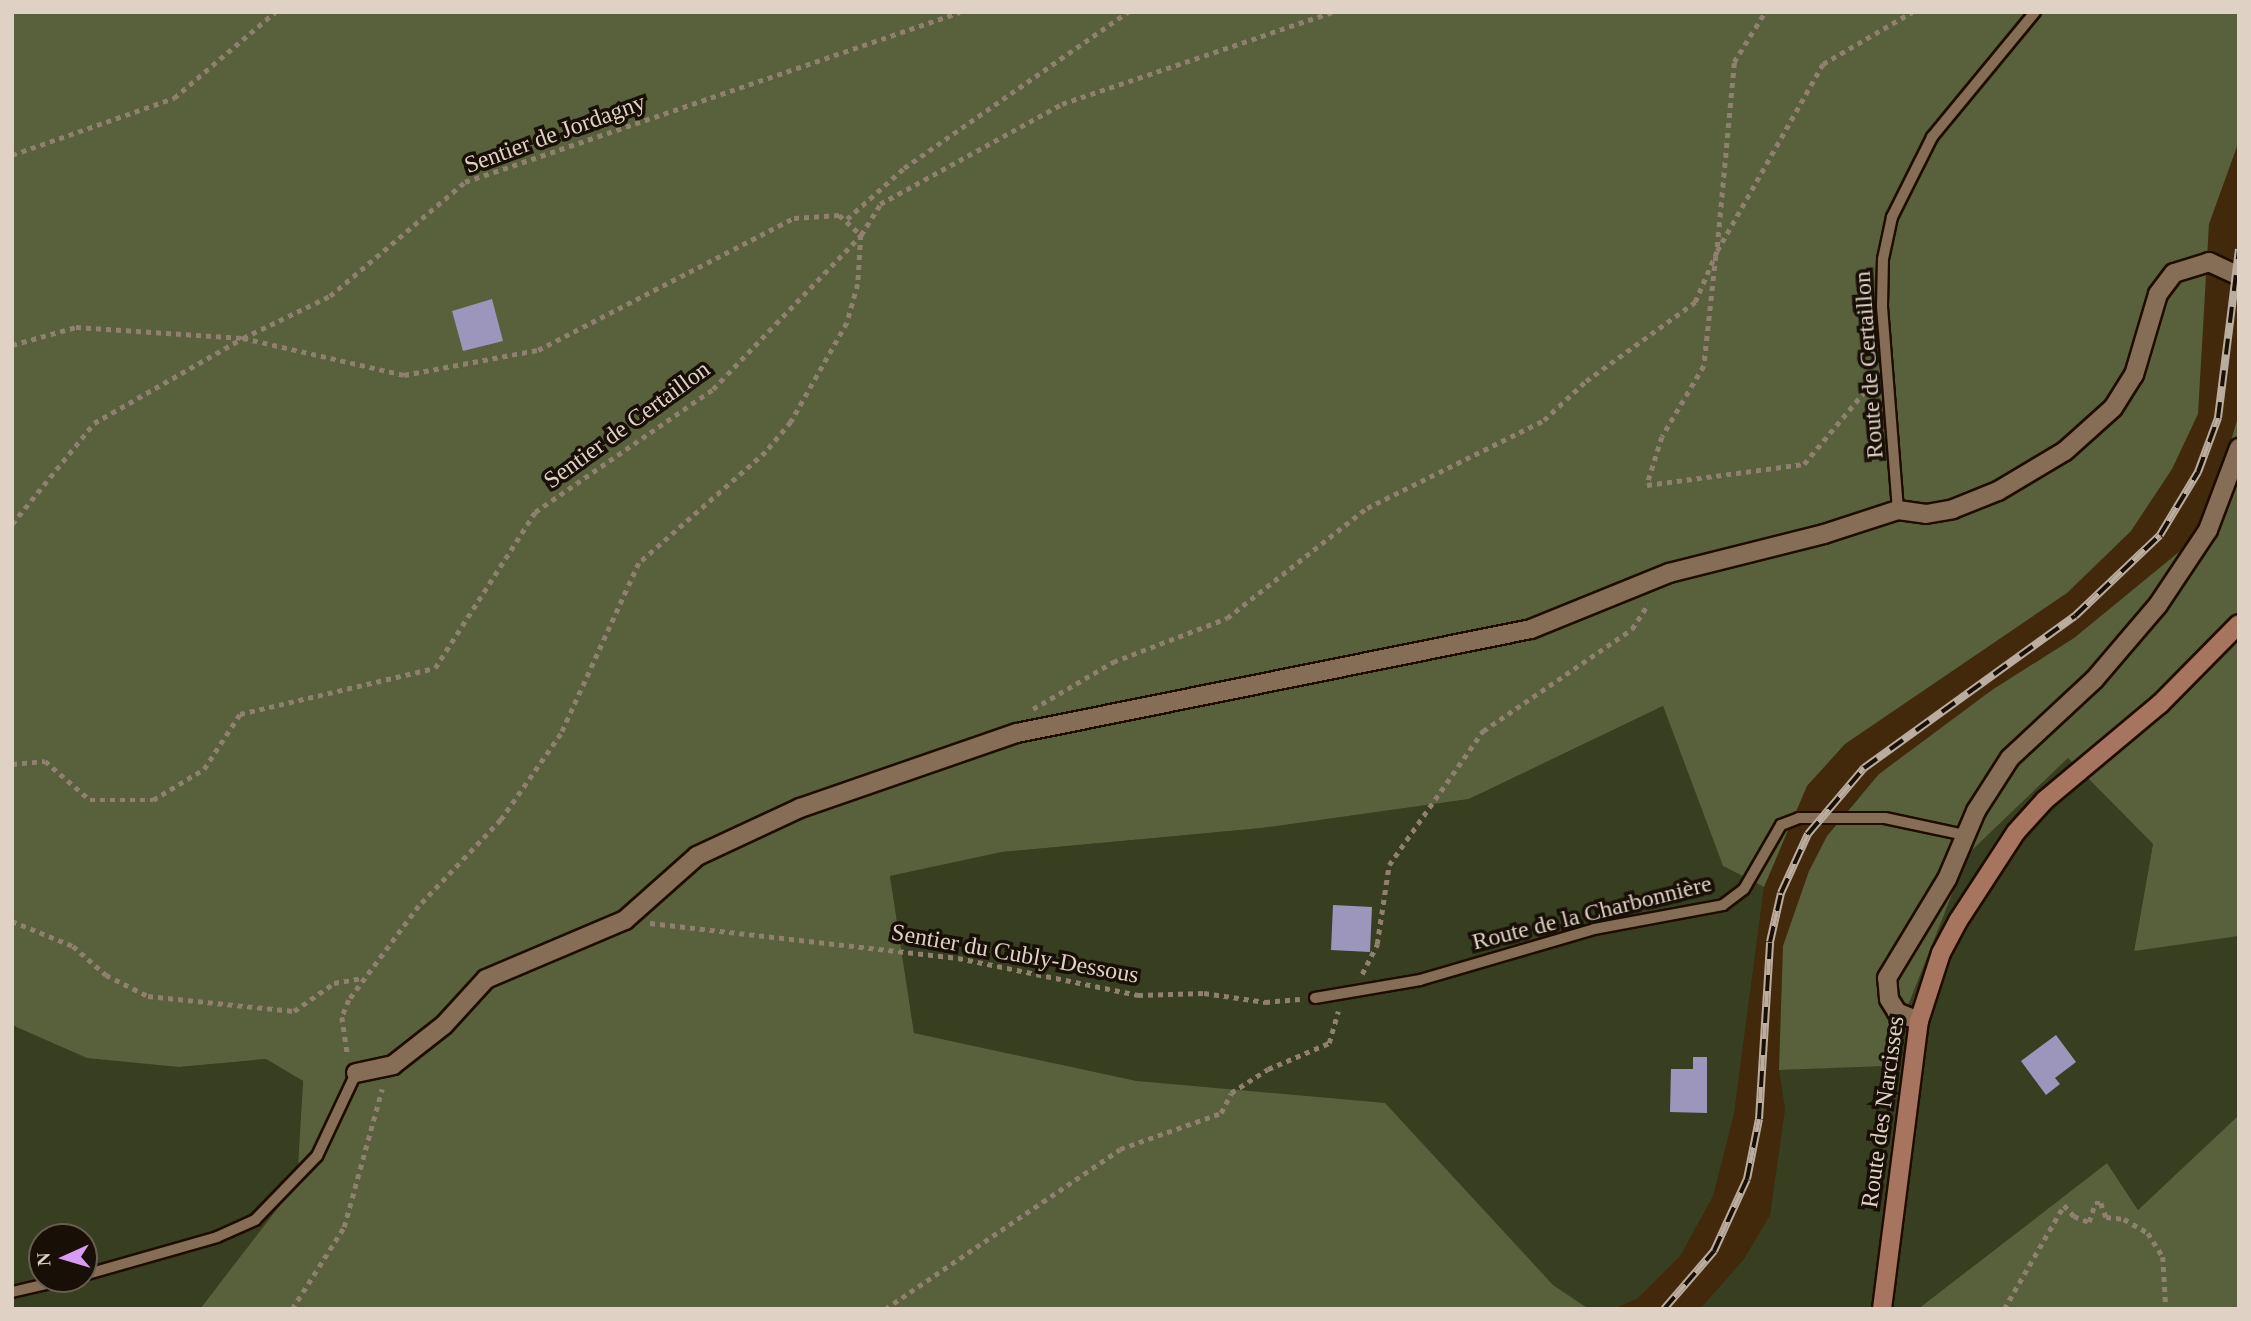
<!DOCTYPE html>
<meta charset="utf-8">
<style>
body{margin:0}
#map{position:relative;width:2251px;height:1321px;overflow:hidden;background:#37230e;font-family:"Times New Roman",serif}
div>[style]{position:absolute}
.built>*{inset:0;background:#42290c}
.green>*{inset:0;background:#383f20}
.forest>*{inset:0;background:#58613b}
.building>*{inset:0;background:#9c96bd}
.path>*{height:4.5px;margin-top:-2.25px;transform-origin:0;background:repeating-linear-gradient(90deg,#90806f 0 5px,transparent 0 10px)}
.roads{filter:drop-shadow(2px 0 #1e0c00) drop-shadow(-2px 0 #1e0c00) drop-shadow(0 2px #1e0c00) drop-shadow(0 -2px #1e0c00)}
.lane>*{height:10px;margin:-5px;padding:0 5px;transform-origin:5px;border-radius:5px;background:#856d56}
.street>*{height:18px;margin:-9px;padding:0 9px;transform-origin:9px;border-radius:9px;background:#856d56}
.secondary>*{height:18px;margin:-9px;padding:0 9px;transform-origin:9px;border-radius:9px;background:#a6745f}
.rail>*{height:8px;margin-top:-4px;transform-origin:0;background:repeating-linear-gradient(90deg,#180f06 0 16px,#bbad9e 0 32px);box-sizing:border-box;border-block:2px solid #bbad9e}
span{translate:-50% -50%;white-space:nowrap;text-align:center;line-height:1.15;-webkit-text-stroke:7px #180f06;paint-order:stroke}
.street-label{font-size:24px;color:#dfd2c5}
.frame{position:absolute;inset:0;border:14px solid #dfd2c5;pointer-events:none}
.north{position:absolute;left:28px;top:1223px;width:70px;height:70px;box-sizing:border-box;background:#180f06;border:2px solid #685d52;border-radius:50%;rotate:266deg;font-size:19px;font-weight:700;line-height:28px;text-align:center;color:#dfd2c5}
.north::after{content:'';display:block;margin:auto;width:24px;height:32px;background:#db9af6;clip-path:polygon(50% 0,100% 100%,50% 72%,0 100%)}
</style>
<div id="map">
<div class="built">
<div style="clip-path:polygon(2239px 141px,2239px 414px,2211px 506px,2185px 547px,2074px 638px,1913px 748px,1854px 802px,1827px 836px,1809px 871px,1779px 1070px,1785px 1109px,1770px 1215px,1744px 1259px,1700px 1309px,1613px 1309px,1637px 1299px,1734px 1114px,1764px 887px,1807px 786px,1845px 744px,2067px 593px,2197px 414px,2209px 224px)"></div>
</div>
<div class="green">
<div style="clip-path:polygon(1663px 706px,1723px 866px,1764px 887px,1734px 1114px,1713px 1196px,1680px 1256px,1637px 1299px,1613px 1309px,1589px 1309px,1553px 1285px,1137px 1081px,914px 1033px,890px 876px,1002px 852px,1262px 828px,1469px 799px)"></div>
<div style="clip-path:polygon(2068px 758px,2153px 844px,2134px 950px,2239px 936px,2239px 1115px,2138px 1210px,2107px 1163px,1918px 1309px,1700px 1309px,1744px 1259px,1770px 1215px,1785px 1109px,1779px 1070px,1884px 1065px,1968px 854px)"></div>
<div style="clip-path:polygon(evenodd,12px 1025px,179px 1067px,266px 1059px,303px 1081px,297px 1183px,200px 1309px,12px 1309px,12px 1025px,42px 1237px,84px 1237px,84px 1279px,42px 1279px,42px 1237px)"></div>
</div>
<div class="forest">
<div style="clip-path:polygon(12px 12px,2239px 12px,2239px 141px,2209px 224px,2198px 414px,2172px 469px,2131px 531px,2067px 593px,1845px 744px,1807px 786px,1764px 887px,1723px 866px,1663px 706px,1469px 799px,1262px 828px,1002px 852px,890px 876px,914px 1033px,1137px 1081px,1385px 1103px,1553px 1285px,1589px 1309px,200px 1309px,297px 1183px,303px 1081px,266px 1059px,179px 1067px,87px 1058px,12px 1025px)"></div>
<div style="clip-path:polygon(2239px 414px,2239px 936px,2134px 951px,2153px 844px,2068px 758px,1968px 854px,1884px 1066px,1779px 1070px,1783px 946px,1809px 871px,1827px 836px,1879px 774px,1992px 690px,2074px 638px,2185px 547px,2211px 506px)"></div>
<div style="clip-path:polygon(2239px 1115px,2239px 1309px,1918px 1309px,2107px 1163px,2138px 1210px)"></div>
</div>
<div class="building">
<div style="clip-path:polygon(492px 299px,503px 341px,463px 351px,452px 311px)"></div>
<div style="clip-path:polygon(1333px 905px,1372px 907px,1370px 952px,1331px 950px)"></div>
<div style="clip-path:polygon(2056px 1035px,2076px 1062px,2055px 1078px,2060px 1084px,2046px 1095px,2021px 1061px)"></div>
<div style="clip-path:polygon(1693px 1057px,1707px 1057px,1707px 1113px,1670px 1112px,1671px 1069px,1693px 1069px)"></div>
</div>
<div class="path">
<div style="left:12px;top:155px;width:172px;rotate:-19.4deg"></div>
<div style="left:174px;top:98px;width:133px;rotate:-40.4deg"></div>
<div style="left:847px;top:219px;width:76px;rotate:-41.8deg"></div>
<div style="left:904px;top:168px;width:273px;rotate:-34.9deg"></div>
<div style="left:1717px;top:247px;width:186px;rotate:-84.7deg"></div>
<div style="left:1734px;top:62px;width:59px;rotate:-58.2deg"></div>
<div style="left:1716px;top:256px;width:111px;rotate:96.2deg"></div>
<div style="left:1704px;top:366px;width:82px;rotate:120.6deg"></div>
<div style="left:1662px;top:437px;width:50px;rotate:107.4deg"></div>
<div style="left:1647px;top:485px;width:158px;rotate:-7.6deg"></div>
<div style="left:1804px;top:464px;width:103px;rotate:-50.1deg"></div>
<div style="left:12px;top:345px;width:66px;rotate:-15.7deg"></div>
<div style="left:76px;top:327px;width:167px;rotate:3.8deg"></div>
<div style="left:243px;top:338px;width:165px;rotate:12.9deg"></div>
<div style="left:404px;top:375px;width:136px;rotate:-10.6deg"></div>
<div style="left:538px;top:350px;width:288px;rotate:-27.3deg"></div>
<div style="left:794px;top:218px;width:45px;rotate:-3.8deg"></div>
<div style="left:839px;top:215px;width:30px;rotate:42deg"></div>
<div style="left:861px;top:235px;width:49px;rotate:93.5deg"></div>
<div style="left:858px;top:284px;width:41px;rotate:105.8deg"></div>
<div style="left:847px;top:323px;width:114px;rotate:119.5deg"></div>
<div style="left:791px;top:422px;width:39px;rotate:130deg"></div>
<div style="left:766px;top:452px;width:169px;rotate:138.8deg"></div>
<div style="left:639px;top:563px;width:188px;rotate:114.5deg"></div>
<div style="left:561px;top:734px;width:105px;rotate:124.9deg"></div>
<div style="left:501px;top:820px;width:119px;rotate:133.6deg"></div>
<div style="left:419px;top:906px;width:117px;rotate:126.7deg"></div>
<div style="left:349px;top:1000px;width:18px;rotate:112deg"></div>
<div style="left:342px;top:1017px;width:40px;rotate:81.5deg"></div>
<div style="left:12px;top:524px;width:130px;rotate:-50.9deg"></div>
<div style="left:94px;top:423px;width:172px;rotate:-29.7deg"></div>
<div style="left:243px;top:338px;width:97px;rotate:-25.8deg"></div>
<div style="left:330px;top:296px;width:177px;rotate:-40.2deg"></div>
<div style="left:465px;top:182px;width:523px;rotate:-18.95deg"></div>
<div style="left:1033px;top:709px;width:93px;rotate:-30.4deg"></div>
<div style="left:1113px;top:662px;width:122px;rotate:-21.1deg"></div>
<div style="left:1227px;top:618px;width:178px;rotate:-38.2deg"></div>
<div style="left:1367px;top:508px;width:198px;rotate:-26.4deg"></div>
<div style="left:1544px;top:420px;width:57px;rotate:-42.9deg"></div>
<div style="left:1586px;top:381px;width:135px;rotate:-35.9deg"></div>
<div style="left:1695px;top:302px;width:56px;rotate:-66.7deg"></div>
<div style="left:1717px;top:251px;width:215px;rotate:-60.5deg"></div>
<div style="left:1823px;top:64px;width:103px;rotate:-30.3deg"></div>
<div style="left:12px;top:764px;width:33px;rotate:-5deg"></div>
<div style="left:45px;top:761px;width:60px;rotate:40.9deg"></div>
<div style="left:90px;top:800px;width:63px"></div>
<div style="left:153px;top:800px;width:60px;rotate:-31.3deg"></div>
<div style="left:204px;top:769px;width:66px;rotate:-56.8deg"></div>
<div style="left:240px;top:714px;width:200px;rotate:-13.3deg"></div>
<div style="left:435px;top:668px;width:185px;rotate:-57.3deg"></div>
<div style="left:535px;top:512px;width:216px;rotate:-34.6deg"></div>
<div style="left:713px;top:389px;width:214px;rotate:-46.1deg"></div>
<div style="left:861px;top:235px;width:36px;rotate:-58deg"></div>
<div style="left:880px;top:204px;width:208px;rotate:-28.8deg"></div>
<div style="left:1062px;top:104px;width:285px;rotate:-18.8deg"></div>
<div style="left:12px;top:921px;width:66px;rotate:22.3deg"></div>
<div style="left:73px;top:946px;width:44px;rotate:41.3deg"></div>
<div style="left:106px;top:975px;width:47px;rotate:26.6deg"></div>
<div style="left:148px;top:996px;width:147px;rotate:5.9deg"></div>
<div style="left:294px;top:1011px;width:49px;rotate:-35deg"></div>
<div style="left:334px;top:983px;width:28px;rotate:-10deg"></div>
<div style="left:650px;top:923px;width:310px;rotate:6.5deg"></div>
<div style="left:958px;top:958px;width:184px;rotate:11.6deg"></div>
<div style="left:1138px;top:995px;width:66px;rotate:-1.7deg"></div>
<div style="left:1204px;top:993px;width:62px;rotate:8.4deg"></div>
<div style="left:1265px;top:1002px;width:35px;rotate:-5deg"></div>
<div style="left:1362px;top:974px;width:34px;rotate:-63deg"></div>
<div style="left:1377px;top:944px;width:80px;rotate:-81.4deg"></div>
<div style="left:1389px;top:865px;width:164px;rotate:-55deg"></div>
<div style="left:1483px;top:731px;width:181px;rotate:-34.4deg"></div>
<div style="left:1632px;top:629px;width:30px;rotate:-57deg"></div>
<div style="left:292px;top:1309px;width:97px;rotate:-57.6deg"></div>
<div style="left:344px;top:1227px;width:143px;rotate:-74.6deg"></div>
<div style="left:885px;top:1309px;width:284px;rotate:-34.2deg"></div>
<div style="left:1120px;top:1149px;width:107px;rotate:-19.6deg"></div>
<div style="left:1221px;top:1113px;width:22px;rotate:-63deg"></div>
<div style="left:1231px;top:1093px;width:44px;rotate:-33deg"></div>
<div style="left:1268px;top:1069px;width:66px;rotate:-23.1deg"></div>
<div style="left:1329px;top:1043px;width:33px;rotate:-74deg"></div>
<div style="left:2004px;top:1309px;width:120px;rotate:-60deg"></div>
<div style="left:2064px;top:1205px;width:15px;rotate:48deg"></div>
<div style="left:2074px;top:1216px;width:16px;rotate:22deg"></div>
<div style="left:2089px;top:1222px;width:20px;rotate:-72deg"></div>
<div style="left:2095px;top:1203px;width:6px"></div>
<div style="left:2101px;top:1203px;width:15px;rotate:70deg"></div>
<div style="left:2106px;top:1217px;width:18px;rotate:6deg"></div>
<div style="left:2124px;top:1219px;width:28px;rotate:30deg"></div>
<div style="left:2148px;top:1233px;width:28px;rotate:58deg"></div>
<div style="left:2163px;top:1257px;width:52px;rotate:86.7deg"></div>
</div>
<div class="roads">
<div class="lane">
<div style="left:1898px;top:510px;width:205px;rotate:-94.5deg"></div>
<div style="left:1882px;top:306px;width:47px;rotate:-88.8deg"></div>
<div style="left:1883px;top:259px;width:43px;rotate:-77.9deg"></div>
<div style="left:1892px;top:217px;width:89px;rotate:-63.4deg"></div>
<div style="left:1932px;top:137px;width:162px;rotate:-50.5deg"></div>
<div style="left:1315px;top:998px;width:107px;rotate:-9.7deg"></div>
<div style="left:1420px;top:980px;width:181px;rotate:-16.3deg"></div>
<div style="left:1594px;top:929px;width:131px;rotate:-10.5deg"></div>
<div style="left:1723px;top:905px;width:26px;rotate:-37deg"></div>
<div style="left:1744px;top:889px;width:74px;rotate:-60deg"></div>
<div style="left:1781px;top:825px;width:19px;rotate:-21deg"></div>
<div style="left:1799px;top:818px;width:86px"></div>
<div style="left:1885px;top:818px;width:82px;rotate:12deg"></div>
<div style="left:84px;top:1275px;width:138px;rotate:-15.9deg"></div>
<div style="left:217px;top:1237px;width:42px;rotate:-24.1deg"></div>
<div style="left:255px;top:1220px;width:89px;rotate:-45.9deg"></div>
<div style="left:317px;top:1156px;width:92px;rotate:-64.8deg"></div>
<div style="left:12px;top:1292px;width:57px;rotate:-13.1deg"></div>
</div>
<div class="street">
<div style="left:1919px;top:1021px;width:24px;rotate:-158deg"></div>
<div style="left:1897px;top:1012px;width:15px;rotate:-122deg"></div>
<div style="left:1889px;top:999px;width:21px;rotate:-95deg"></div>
<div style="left:1887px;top:978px;width:116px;rotate:-58.8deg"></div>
<div style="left:1947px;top:879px;width:74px;rotate:-66.9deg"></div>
<div style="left:1976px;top:811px;width:63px;rotate:-57.3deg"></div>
<div style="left:2010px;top:758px;width:115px;rotate:-42.9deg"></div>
<div style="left:2094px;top:680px;width:99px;rotate:-49.5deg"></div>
<div style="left:2158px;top:605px;width:90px;rotate:-56.3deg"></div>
<div style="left:2208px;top:530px;width:88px;rotate:-69.3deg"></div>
<div style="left:356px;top:1073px;width:38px;rotate:-12deg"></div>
<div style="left:393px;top:1065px;width:65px;rotate:-38.1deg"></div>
<div style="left:444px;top:1025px;width:62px;rotate:-47.6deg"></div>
<div style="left:486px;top:979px;width:151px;rotate:-23deg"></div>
<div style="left:625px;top:920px;width:96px;rotate:-41.6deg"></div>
<div style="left:697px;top:856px;width:114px;rotate:-25deg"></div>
<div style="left:800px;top:808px;width:230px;rotate:-19.1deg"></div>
<div style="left:1017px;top:733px;width:524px;rotate:-11.44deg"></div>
<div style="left:1531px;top:629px;width:149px;rotate:-22.1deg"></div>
<div style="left:1669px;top:573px;width:160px;rotate:-14.1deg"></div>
<div style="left:1824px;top:534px;width:78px;rotate:-18deg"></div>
<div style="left:1898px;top:510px;width:28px;rotate:8deg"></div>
<div style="left:1926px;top:514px;width:27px;rotate:-10deg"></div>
<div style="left:1953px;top:509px;width:48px;rotate:-21.8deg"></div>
<div style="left:1998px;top:491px;width:78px;rotate:-30.8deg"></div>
<div style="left:2065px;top:451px;width:64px;rotate:-41.9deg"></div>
<div style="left:2113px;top:408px;width:39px;rotate:-58deg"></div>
<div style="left:2134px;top:375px;width:84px;rotate:-73.5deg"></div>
<div style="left:2158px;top:294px;width:26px;rotate:-53deg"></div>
<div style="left:2174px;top:273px;width:37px;rotate:-17deg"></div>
<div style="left:2209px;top:262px;width:33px;rotate:25deg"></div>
</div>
<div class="secondary">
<div style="left:1882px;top:1309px;width:290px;rotate:-82.7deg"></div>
<div style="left:1919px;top:1021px;width:71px;rotate:-72.1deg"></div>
<div style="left:1941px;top:953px;width:36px;rotate:-62deg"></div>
<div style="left:1958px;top:921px;width:106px;rotate:-56.9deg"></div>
<div style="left:2016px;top:832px;width:43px;rotate:-47.8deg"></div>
<div style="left:2045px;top:800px;width:150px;rotate:-39.9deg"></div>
<div style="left:2160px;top:704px;width:112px;rotate:-45.4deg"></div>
</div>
</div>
<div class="rail">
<div style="left:1664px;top:1309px;width:77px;rotate:-49.2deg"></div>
<div style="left:1714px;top:1251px;width:79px;rotate:-65.4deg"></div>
<div style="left:1747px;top:1179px;width:61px;rotate:-78.7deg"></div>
<div style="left:1759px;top:1119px;width:177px;rotate:-86.4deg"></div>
<div style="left:1770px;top:942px;width:50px;rotate:-77.3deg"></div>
<div style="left:1781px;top:893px;width:65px;rotate:-65.4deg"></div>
<div style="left:1808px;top:834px;width:87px;rotate:-49.7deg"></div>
<div style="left:1864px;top:768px;width:260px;rotate:-35.8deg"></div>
<div style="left:2075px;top:616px;width:117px;rotate:-43.6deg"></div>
<div style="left:2160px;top:535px;width:74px;rotate:-58.9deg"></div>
<div style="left:2198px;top:472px;width:58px;rotate:-69.7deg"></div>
<div style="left:2218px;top:418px;width:170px;rotate:-82.9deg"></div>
</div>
<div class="street-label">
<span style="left:555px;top:134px;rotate:-20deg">Sentier de Jordagny</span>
<span style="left:1869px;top:365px;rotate:-94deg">Route de Certaillon</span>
<span style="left:627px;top:425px;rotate:-36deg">Sentier de Certaillon</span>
<span style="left:1592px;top:913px;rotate:-14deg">Route de la Charbonnière</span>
<span style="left:1015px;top:954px;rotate:10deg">Sentier du Cubly-Dessous</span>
<span style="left:1883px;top:1112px;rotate:-82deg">Route des Narcisses</span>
</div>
<div class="frame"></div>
<div class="north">N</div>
</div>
